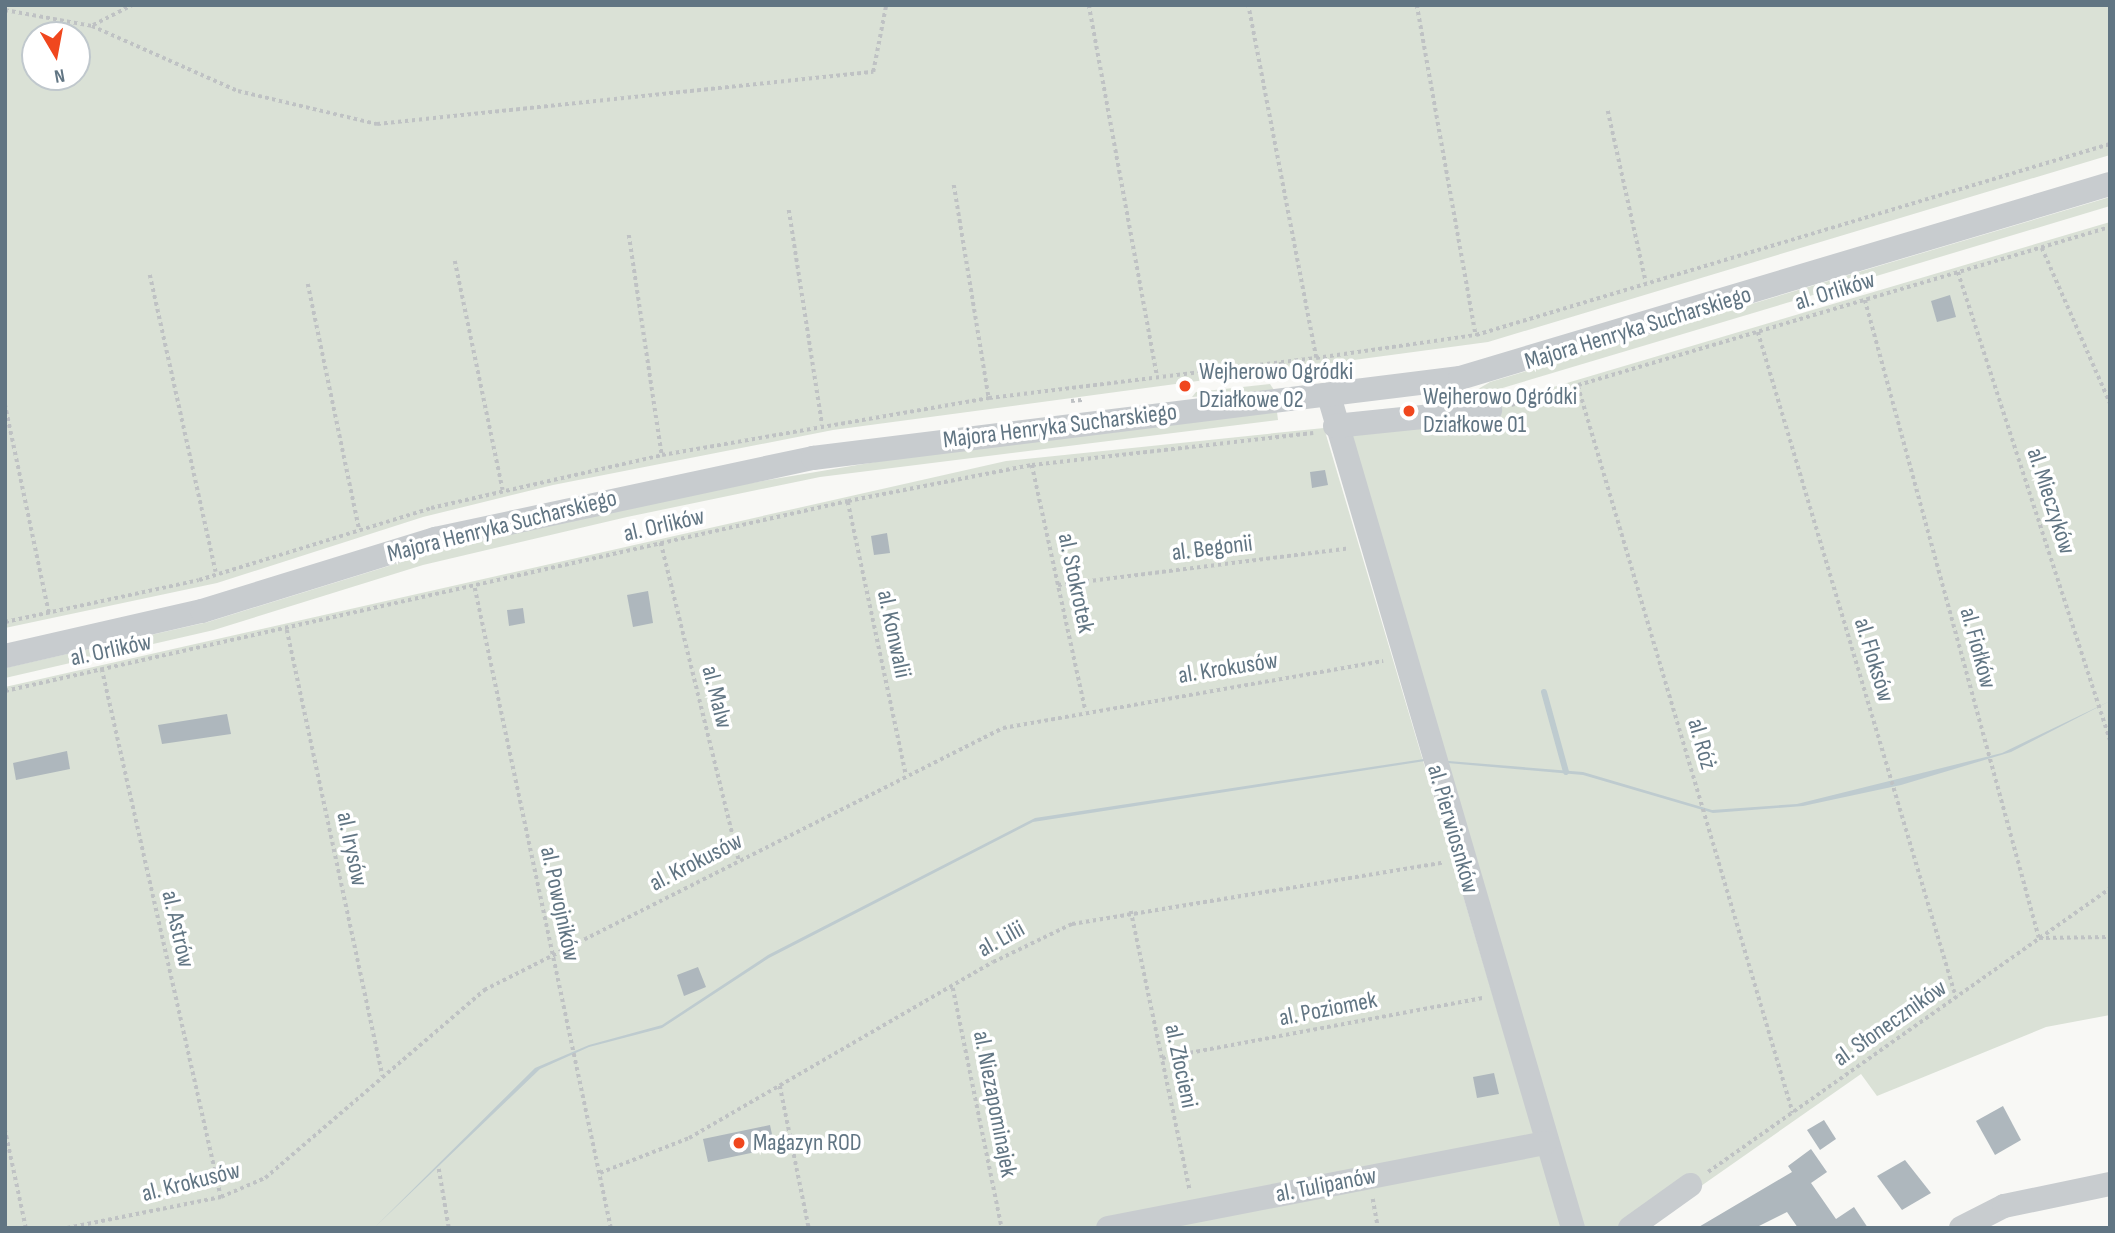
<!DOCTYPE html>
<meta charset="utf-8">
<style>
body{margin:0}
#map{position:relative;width:2115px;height:1233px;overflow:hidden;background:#f8f8f5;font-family:"Sofia Sans Condensed",sans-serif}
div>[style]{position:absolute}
.green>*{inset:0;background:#dae1d6}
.water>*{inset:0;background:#becbcf}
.stream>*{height:6px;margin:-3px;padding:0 3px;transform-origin:3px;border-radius:3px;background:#becbcf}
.building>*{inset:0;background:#aeb7bd}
.path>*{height:3.5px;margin-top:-1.75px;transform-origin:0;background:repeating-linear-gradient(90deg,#bfc2c4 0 3.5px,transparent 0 7px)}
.minor>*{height:24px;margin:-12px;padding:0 12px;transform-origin:12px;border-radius:12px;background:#c8cccf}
.dots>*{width:19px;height:19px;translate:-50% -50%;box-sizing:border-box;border:4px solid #fff;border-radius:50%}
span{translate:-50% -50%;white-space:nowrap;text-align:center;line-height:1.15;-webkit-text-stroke:7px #fff;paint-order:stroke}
.street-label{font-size:24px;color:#617583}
.poi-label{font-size:24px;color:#617583}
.left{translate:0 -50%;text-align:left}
.frame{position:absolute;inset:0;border:7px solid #617583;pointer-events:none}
.north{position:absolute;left:21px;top:21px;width:70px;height:70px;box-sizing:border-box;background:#fff;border:2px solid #c0c8cd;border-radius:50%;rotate:170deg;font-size:19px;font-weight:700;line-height:28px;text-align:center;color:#617583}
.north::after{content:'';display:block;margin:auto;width:24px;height:32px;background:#f0471e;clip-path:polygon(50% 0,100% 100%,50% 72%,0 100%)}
</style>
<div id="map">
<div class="green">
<div style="clip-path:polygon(evenodd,5px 5px,2110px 5px,2110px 155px,1488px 342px,833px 430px,553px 485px,423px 517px,217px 583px,5px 628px,5px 5px,77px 35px,77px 77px,35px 77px,35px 35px,77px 35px)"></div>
<div style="clip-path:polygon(2110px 197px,2110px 206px,1456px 402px,1490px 382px)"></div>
<div style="clip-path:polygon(2110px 222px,2110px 1015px,2046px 1027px,1877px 1096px,1861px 1074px,1641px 1228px,1582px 1228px,1348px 433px,1489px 406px)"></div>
<div style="clip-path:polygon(1270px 384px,1274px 390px,1192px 397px,1196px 392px)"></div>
<div style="clip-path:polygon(1277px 412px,1278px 420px,820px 477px,627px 517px,423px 565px,214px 630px,5px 678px,5px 668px,208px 622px,450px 547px,733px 486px,929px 453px)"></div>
<div style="clip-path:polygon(1324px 428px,1562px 1228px,5px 1228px,5px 687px,1006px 461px)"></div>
</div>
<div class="water">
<div style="clip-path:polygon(2110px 701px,2011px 752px,1901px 785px,1803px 806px,1713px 813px,1583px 775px,1425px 761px,1033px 822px,769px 958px,662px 1028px,589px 1047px,540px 1069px,374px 1228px,535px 1068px,589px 1045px,662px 1025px,768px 955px,1035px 818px,1424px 759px,1583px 772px,1712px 810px,1797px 804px,2002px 753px)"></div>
</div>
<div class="stream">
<div style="left:1544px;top:692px;width:83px;rotate:74.6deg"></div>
</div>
<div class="building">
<div style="clip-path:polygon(1950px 295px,1956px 317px,1937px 322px,1931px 301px)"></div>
<div style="clip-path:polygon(1325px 470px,1328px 485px,1312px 488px,1310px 472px)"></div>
<div style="clip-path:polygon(887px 533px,890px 553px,874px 555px,871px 536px)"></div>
<div style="clip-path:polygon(648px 591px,653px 623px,633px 627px,627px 595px)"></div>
<div style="clip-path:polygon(523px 608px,525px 623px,509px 626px,507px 610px)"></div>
<div style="clip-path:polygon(227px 714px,231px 734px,162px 744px,158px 725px)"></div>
<div style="clip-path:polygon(67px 751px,70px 769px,16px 780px,13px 763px)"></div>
<div style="clip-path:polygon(698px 967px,706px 987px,684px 996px,677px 975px)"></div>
<div style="clip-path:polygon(1494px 1073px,1499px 1094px,1477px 1098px,1473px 1077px)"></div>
<div style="clip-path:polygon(2003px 1106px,2021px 1140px,1995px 1155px,1976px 1121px)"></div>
<div style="clip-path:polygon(1824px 1120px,1836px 1139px,1820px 1150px,1807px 1130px)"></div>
<div style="clip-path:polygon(770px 1125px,775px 1148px,708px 1162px,703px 1139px)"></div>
<div style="clip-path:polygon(1811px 1149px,1827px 1172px,1811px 1183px,1836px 1219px,1854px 1207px,1868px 1228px,1798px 1228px,1787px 1212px,1755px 1228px,1697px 1228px,1792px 1172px,1788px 1166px)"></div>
<div style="clip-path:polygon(1905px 1160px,1931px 1193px,1902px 1210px,1877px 1176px)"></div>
</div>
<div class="path">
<div style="left:1089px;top:5px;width:378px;rotate:79.6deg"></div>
<div style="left:1417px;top:5px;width:335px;rotate:79.9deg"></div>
<div style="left:5px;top:10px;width:88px;rotate:10.4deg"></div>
<div style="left:92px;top:26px;width:160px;rotate:24deg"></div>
<div style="left:238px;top:91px;width:143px;rotate:13.4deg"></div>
<div style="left:377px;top:124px;width:499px;rotate:-6deg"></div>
<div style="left:873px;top:72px;width:68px;rotate:-79deg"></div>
<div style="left:93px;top:25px;width:44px;rotate:-27.1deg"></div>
<div style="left:1608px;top:111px;width:175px;rotate:77.5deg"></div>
<div style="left:954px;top:185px;width:216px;rotate:80.7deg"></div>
<div style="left:789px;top:210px;width:217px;rotate:81.2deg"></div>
<div style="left:629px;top:235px;width:222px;rotate:81.5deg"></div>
<div style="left:2042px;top:248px;width:169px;rotate:66.3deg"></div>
<div style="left:455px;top:261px;width:234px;rotate:78.2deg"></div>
<div style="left:1958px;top:272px;width:493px;rotate:72deg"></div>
<div style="left:150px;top:275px;width:304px;rotate:77.5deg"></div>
<div style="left:308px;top:284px;width:250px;rotate:78.2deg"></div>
<div style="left:1865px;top:300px;width:661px;rotate:74.74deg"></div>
<div style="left:2039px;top:938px;width:71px;rotate:-0.8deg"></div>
<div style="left:1758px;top:332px;width:694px;rotate:73.42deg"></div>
<div style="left:1316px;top:358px;width:162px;rotate:-8.2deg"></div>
<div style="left:1476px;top:335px;width:662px;rotate:-16.77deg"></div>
<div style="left:1281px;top:362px;width:15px;rotate:82deg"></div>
<div style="left:1578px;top:386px;width:758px;rotate:73.53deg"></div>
<div style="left:1071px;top:401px;width:11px;rotate:-5deg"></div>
<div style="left:5px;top:404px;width:213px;rotate:78.1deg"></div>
<div style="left:1511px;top:405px;width:625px;rotate:-16.55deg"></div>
<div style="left:1032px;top:465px;width:250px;rotate:77.7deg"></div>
<div style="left:848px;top:502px;width:278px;rotate:78deg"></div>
<div style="left:661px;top:543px;width:326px;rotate:76.2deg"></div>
<div style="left:1058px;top:585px;width:294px;rotate:-7.2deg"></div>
<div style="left:475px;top:588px;width:654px;rotate:78deg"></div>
<div style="left:5px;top:622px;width:198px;rotate:-12.2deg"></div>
<div style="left:199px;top:580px;width:243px;rotate:-17.2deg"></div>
<div style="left:431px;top:508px;width:237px;rotate:-12.9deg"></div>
<div style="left:662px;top:455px;width:332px;rotate:-9.9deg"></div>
<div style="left:989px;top:398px;width:329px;rotate:-7deg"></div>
<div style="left:1316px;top:358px;width:359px;rotate:-100.9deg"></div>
<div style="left:287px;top:630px;width:456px;rotate:77.9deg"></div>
<div style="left:102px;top:669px;width:541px;rotate:77.3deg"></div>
<div style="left:5px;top:691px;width:864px;rotate:-12.7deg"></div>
<div style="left:848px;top:501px;width:187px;rotate:-11.1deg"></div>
<div style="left:1032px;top:465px;width:283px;rotate:-6.5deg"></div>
<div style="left:1131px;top:911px;width:286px;rotate:78.1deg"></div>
<div style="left:953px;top:988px;width:245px;rotate:78.5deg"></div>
<div style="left:1162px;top:1058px;width:326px;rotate:-10.6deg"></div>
<div style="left:780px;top:1086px;width:145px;rotate:78.5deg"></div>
<div style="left:5px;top:1129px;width:101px;rotate:78deg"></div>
<div style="left:439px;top:1169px;width:60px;rotate:80.4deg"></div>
<div style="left:1708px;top:1172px;width:492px;rotate:-35.2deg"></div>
<div style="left:600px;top:1173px;width:96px;rotate:-21.5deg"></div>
<div style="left:689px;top:1138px;width:351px;rotate:-30.1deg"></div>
<div style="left:993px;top:962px;width:88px;rotate:-25.7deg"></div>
<div style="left:1072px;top:924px;width:375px;rotate:-9.4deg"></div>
<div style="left:1373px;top:1199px;width:29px;rotate:80deg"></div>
<div style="left:67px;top:1228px;width:157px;rotate:-11.4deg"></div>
<div style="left:221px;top:1197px;width:48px;rotate:-23.4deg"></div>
<div style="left:265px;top:1178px;width:289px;rotate:-40.6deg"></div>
<div style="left:484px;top:990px;width:581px;rotate:-26.79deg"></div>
<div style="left:1003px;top:728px;width:386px;rotate:-10deg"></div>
</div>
<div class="minor">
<div style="left:1329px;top:396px;width:867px;rotate:73.66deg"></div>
<div style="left:1335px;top:426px;width:156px;rotate:-5.9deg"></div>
<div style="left:5px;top:656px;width:202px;rotate:-12.9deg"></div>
<div style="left:202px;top:611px;width:244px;rotate:-17.2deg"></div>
<div style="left:435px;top:539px;width:387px;rotate:-12.1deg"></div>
<div style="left:813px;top:458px;width:652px;rotate:-7.05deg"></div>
<div style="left:1460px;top:378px;width:678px;rotate:-16.62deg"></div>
<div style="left:1108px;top:1228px;width:445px;rotate:-11deg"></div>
<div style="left:1630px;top:1228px;width:74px;rotate:-35.6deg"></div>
<div style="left:1961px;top:1228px;width:48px;rotate:-27.1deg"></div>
<div style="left:2004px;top:1206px;width:108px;rotate:-11.7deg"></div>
</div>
<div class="dots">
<div style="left:1185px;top:386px;background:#f0471e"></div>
<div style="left:1409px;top:411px;background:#f0471e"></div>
<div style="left:739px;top:1143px;background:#f0471e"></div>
</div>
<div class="street-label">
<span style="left:1835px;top:291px;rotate:-17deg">al. Orlików</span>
<span style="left:1638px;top:328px;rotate:-17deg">Majora Henryka Sucharskiego</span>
<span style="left:1060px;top:426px;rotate:-7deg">Majora Henryka Sucharskiego</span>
<span style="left:2051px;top:501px;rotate:72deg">al. Mieczyków</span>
<span style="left:664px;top:525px;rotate:-13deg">al. Orlików</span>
<span style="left:502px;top:526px;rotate:-14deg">Majora Henryka Sucharskiego</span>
<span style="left:1212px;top:548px;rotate:-7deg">al. Begonii</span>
<span style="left:1076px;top:583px;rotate:78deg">al. Stokrotek</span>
<span style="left:894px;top:634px;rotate:78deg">al. Konwalii</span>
<span style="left:1978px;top:648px;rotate:75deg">al. Fiołków</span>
<span style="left:111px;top:650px;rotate:-12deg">al. Orlików</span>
<span style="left:1874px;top:660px;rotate:73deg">al. Floksów</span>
<span style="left:1228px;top:668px;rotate:-9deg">al. Krokusów</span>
<span style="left:717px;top:697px;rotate:76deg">al. Malw</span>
<span style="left:1702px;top:744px;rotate:74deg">al. Róż</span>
<span style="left:1453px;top:829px;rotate:74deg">al. Pierwiosnków</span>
<span style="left:352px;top:849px;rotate:78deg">al. Irysów</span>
<span style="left:696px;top:862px;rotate:-27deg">al. Krokusów</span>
<span style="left:560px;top:904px;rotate:78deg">al. Powojników</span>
<span style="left:178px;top:929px;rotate:77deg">al. Astrów</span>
<span style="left:1001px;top:939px;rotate:-29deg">al. Lilii</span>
<span style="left:1328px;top:1009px;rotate:-11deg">al. Poziomek</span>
<span style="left:1890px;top:1023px;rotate:-35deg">al. Słoneczników</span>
<span style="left:1181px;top:1066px;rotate:78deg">al. Złocieni</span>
<span style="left:995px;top:1104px;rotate:79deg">al. Niezapominajek</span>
<span style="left:191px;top:1182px;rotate:-14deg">al. Krokusów</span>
<span style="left:1326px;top:1185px;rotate:-11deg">al. Tulipanów</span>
</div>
<div class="poi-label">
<span class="left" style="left:1199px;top:386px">Wejherowo Ogródki<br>Działkowe 02</span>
<span class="left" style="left:1423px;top:411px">Wejherowo Ogródki<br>Działkowe 01</span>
<span class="left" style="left:753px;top:1143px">Magazyn ROD</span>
</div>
<div class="frame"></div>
<div class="north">N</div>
</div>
